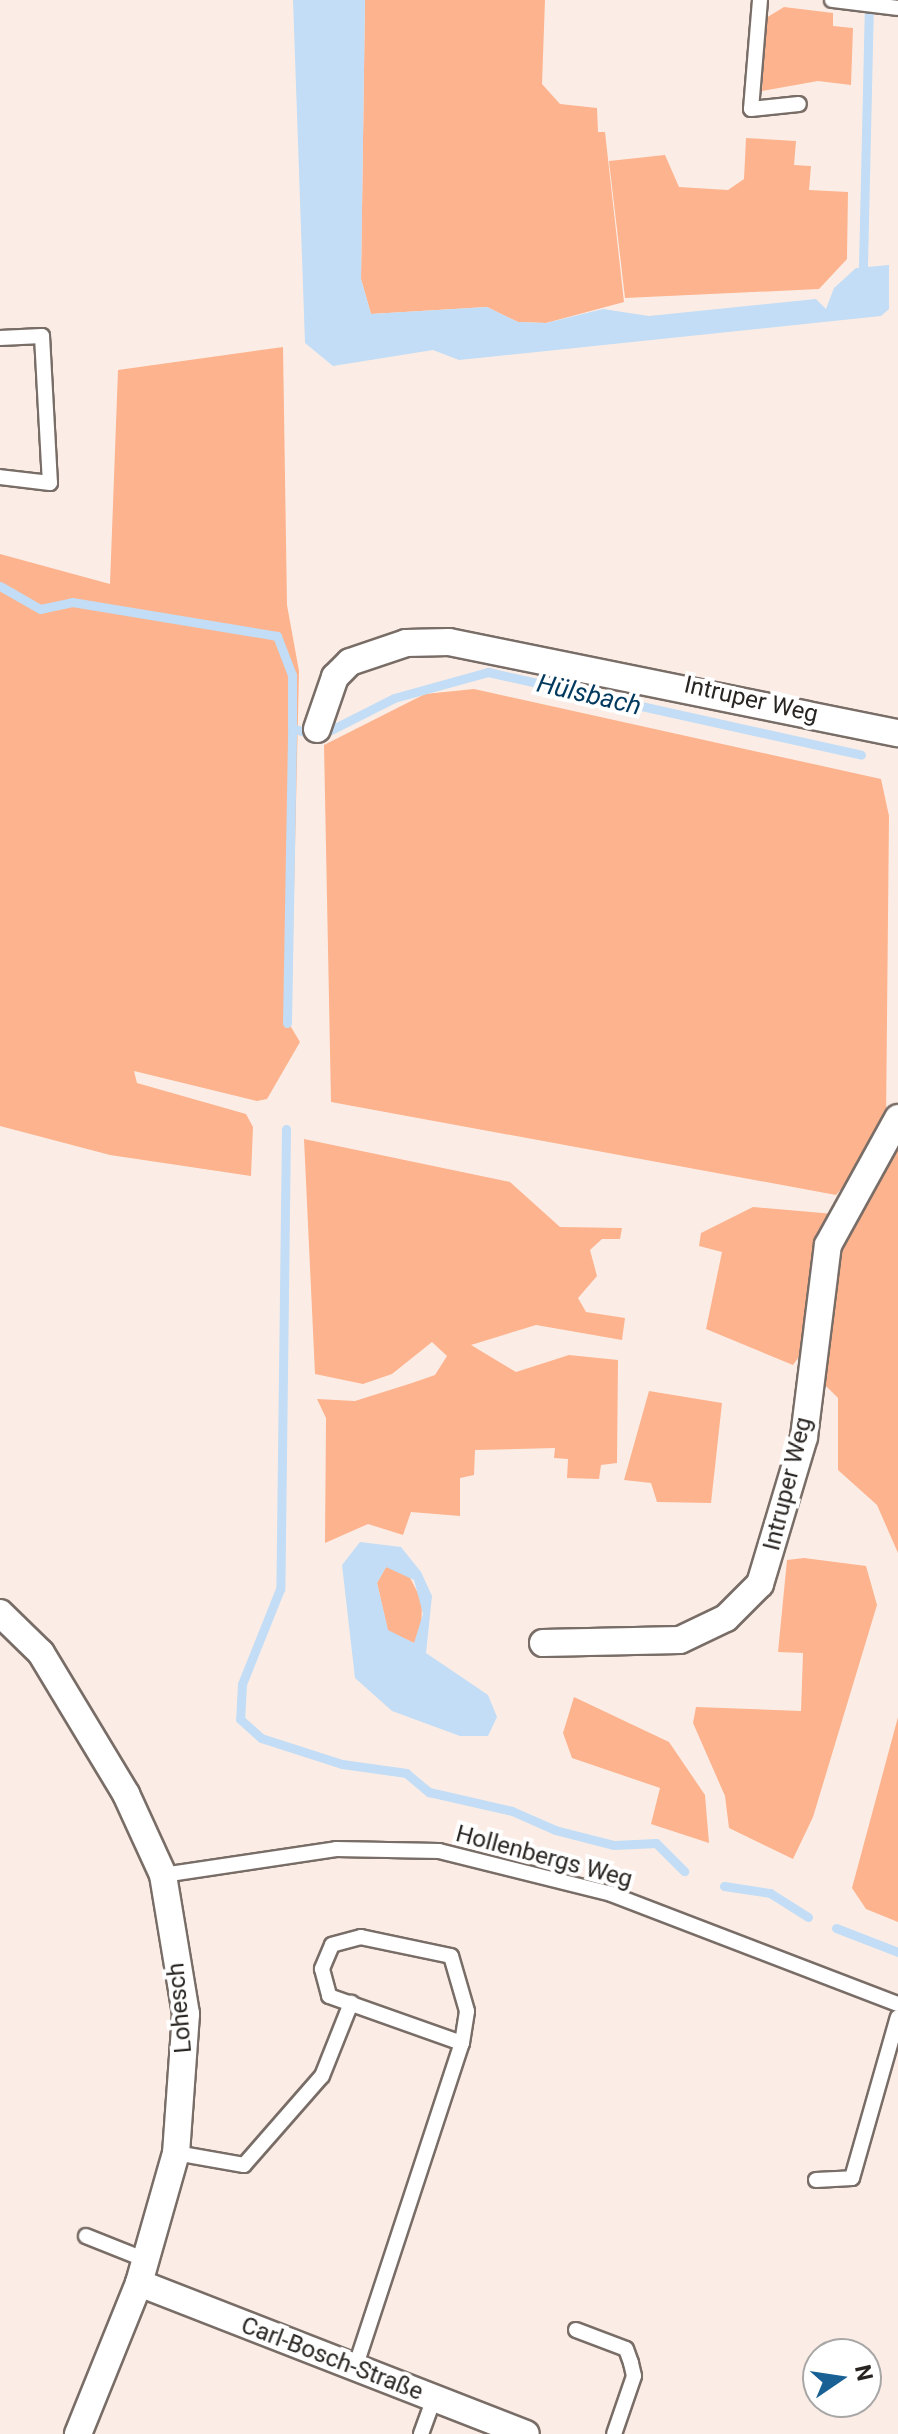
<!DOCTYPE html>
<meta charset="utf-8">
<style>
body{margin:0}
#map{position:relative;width:898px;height:2434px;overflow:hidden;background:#fbede6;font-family:Roboto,sans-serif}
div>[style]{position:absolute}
.green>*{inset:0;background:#fdb38d}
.water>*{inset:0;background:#c2ddf5}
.stream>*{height:9px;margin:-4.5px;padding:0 4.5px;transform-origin:4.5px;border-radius:4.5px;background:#c2ddf5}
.roads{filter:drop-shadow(2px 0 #796d67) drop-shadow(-2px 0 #796d67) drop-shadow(0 2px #796d67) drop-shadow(0 -2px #796d67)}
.service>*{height:14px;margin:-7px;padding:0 7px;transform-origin:7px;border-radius:7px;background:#fff}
.minor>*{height:26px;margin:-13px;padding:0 13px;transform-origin:13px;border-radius:13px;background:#fff}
span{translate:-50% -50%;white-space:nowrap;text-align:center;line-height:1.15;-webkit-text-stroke:8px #fff;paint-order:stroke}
.street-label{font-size:24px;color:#282421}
.water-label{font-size:26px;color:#01395e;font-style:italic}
.north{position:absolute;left:802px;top:2338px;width:80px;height:80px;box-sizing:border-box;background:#fff;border:2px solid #a9a7a6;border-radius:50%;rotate:77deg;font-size:22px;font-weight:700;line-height:32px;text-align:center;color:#282421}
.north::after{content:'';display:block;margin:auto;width:28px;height:36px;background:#196195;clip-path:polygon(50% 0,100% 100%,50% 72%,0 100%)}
</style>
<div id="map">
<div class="green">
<div style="clip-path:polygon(365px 0,545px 0,542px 84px,560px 104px,597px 108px,598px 132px,605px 132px,624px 302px,546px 323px,518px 322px,487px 307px,371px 314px,361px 279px)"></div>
<div style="clip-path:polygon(784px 7px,833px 13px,833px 26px,853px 28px,851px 85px,818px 81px,762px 91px,766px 18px)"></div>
<div style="clip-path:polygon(746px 138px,796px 141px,794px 165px,811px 166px,809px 190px,848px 192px,847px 259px,819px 289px,625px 298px,609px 161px,665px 155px,679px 187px,728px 190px,744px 179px)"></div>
<div style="clip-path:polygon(283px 347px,287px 605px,299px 671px,291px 1027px,300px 1042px,267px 1099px,257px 1101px,134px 1071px,137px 1083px,246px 1114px,253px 1127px,251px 1176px,110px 1155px,0 1126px,0 554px,110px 584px,118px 370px)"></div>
<div style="clip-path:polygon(474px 689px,881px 779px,889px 816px,886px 1121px,874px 1151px,836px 1195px,331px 1102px,324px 745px,425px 694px)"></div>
<div style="clip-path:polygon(304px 1139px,510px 1182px,560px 1227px,622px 1228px,620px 1239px,602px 1239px,590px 1250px,597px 1276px,578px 1298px,586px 1312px,625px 1318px,622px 1340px,536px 1325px,471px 1345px,516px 1372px,569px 1355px,618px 1360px,617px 1463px,601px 1465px,599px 1479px,567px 1478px,568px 1459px,554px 1458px,555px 1448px,475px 1450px,474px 1475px,460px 1478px,460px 1516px,411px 1512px,403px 1535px,368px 1524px,325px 1543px,326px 1418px,317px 1399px,355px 1401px,412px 1383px,435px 1375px,447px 1356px,432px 1342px,392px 1374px,363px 1384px,315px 1374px)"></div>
<div style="clip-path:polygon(898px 1139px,898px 1553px,877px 1505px,838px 1470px,838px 1398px,819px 1379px,839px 1245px)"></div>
<div style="clip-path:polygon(753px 1207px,834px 1214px,815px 1252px,803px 1351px,793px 1365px,706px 1329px,722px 1252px,699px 1246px,701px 1233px)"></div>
<div style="clip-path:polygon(649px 1391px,722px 1403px,711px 1503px,657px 1502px,651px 1483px,624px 1480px)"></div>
<div style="clip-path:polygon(804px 1558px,866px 1566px,877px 1605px,813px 1817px,793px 1859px,729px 1828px,725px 1796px,693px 1723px,696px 1707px,801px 1711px,803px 1653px,778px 1652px,787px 1560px)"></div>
<div style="clip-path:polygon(386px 1567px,406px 1570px,422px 1601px,421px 1637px,414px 1643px,388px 1631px,377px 1583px)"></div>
<div style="clip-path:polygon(574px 1697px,669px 1742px,705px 1795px,709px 1843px,651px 1824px,660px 1788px,572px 1758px,563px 1733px)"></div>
<div style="clip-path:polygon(898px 1717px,898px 1922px,866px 1909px,852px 1888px)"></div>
</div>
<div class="water">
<div style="clip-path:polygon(293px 0,365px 0,361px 279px,371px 314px,487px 307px,518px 322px,546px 323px,603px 309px,649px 316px,816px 299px,826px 309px,834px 288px,856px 268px,889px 265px,889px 309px,881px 316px,459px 360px,433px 350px,333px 366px,305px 343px)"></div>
<div style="clip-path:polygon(evenodd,360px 1542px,401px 1547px,421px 1572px,432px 1596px,426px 1653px,488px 1695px,497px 1717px,488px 1736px,460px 1736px,392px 1711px,355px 1678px,342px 1565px,360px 1542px,386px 1567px,414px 1580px,423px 1614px,414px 1643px,388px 1630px,377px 1583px,386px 1567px)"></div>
</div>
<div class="stream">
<div style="left:863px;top:266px;width:265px;rotate:-88.7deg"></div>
<div style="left:0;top:586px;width:46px;rotate:29.9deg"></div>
<div style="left:40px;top:609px;width:33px;rotate:-12deg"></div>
<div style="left:72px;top:602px;width:208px;rotate:9.4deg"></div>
<div style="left:277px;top:636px;width:42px;rotate:69deg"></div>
<div style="left:292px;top:675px;width:53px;rotate:90deg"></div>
<div style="left:292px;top:728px;width:14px;rotate:17deg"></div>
<div style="left:325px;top:733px;width:77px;rotate:-26.9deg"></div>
<div style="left:394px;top:698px;width:98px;rotate:-15.5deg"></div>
<div style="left:488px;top:672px;width:382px;rotate:12.5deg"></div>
<div style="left:287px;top:1023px;width:295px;rotate:-89deg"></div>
<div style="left:286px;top:1129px;width:460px;rotate:90.7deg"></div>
<div style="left:280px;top:1589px;width:102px;rotate:111.8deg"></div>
<div style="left:242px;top:1684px;width:35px;rotate:93deg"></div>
<div style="left:240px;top:1719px;width:28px;rotate:42deg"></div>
<div style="left:261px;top:1738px;width:85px;rotate:17.8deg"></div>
<div style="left:342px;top:1764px;width:65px;rotate:8deg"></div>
<div style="left:406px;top:1773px;width:30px;rotate:40deg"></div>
<div style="left:429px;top:1792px;width:85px;rotate:12.9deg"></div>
<div style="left:512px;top:1811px;width:47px;rotate:23.8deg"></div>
<div style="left:555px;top:1830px;width:61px;rotate:14.3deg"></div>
<div style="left:614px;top:1845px;width:42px;rotate:-2.7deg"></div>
<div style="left:656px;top:1843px;width:40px;rotate:45deg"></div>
<div style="left:724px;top:1886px;width:47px;rotate:8.7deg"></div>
<div style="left:770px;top:1893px;width:45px;rotate:32.3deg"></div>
<div style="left:836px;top:1928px;width:66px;rotate:21.2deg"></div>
</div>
<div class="roads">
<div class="service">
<div style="left:760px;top:0;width:109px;rotate:94.7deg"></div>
<div style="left:751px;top:109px;width:48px;rotate:-5.9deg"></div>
<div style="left:832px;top:0;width:66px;rotate:6.9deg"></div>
<div style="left:0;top:338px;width:42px;rotate:-2.7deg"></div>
<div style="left:42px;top:336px;width:147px;rotate:86.9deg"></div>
<div style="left:50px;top:483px;width:50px;rotate:-173.2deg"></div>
<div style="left:163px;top:1875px;width:175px;rotate:-8.5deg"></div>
<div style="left:336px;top:1849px;width:103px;rotate:1.1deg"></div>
<div style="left:439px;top:1851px;width:177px;rotate:14deg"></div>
<div style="left:611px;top:1894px;width:307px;rotate:21deg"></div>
<div style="left:176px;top:2153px;width:69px;rotate:10deg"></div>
<div style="left:244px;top:2165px;width:118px;rotate:-48.8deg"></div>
<div style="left:322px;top:2076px;width:79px;rotate:-68.3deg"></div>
<div style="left:816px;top:2180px;width:36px;rotate:-3deg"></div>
<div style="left:852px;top:2178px;width:167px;rotate:-74.1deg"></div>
<div style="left:86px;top:2236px;width:65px;rotate:21.8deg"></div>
<div style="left:576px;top:2330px;width:53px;rotate:20.8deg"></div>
<div style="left:626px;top:2349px;width:15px;rotate:70deg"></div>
<div style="left:631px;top:2363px;width:13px;rotate:77deg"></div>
<div style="left:634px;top:2376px;width:61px;rotate:109deg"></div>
<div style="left:355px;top:2368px;width:342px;rotate:-71.8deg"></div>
<div style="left:462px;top:2043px;width:32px;rotate:-81deg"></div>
<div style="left:467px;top:2011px;width:57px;rotate:-106.2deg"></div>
<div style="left:451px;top:1956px;width:92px;rotate:-168.1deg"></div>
<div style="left:361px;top:1937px;width:30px;rotate:165deg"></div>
<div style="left:332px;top:1945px;width:26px;rotate:113deg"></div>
<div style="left:322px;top:1969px;width:28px;rotate:75deg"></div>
<div style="left:329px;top:1996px;width:141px;rotate:19.5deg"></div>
<div style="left:421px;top:2434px;width:37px;rotate:-70deg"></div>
</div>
<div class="minor">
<div style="left:317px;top:729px;width:55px;rotate:-70.9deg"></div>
<div style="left:335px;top:677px;width:21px;rotate:-45deg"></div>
<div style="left:350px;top:662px;width:59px;rotate:-18.7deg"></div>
<div style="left:406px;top:643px;width:43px;rotate:-1.3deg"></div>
<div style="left:449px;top:642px;width:458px;rotate:11.5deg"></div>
<div style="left:0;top:1613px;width:57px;rotate:44.3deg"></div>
<div style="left:41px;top:1653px;width:165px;rotate:58.9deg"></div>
<div style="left:126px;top:1794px;width:89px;rotate:65.4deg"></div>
<div style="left:163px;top:1875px;width:141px;rotate:80.6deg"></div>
<div style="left:186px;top:2014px;width:139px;rotate:94.1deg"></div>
<div style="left:176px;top:2153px;width:135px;rotate:105.9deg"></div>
<div style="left:139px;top:2283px;width:163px;rotate:112deg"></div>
<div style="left:543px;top:1643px;width:137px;rotate:-1.3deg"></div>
<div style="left:680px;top:1640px;width:51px;rotate:-25.6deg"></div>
<div style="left:726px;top:1618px;width:48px;rotate:-45deg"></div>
<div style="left:760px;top:1584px;width:153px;rotate:-73.3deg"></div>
<div style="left:804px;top:1437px;width:193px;rotate:-82.9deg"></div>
<div style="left:828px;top:1245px;width:145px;rotate:-61.1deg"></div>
<div style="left:139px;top:2283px;width:415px;rotate:21.3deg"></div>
</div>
</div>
<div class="street-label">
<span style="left:751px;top:700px;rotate:13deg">Intruper Weg</span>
<span style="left:788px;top:1484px;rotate:-76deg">Intruper Weg</span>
<span style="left:544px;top:1857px;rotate:15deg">Hollenbergs Weg</span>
<span style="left:180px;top:2008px;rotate:-95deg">Lohesch</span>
<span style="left:332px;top:2359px;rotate:21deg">Carl-Bosch-Straße</span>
</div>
<div class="water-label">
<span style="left:589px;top:695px;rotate:13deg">Hülsbach</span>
</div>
<div class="north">N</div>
</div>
